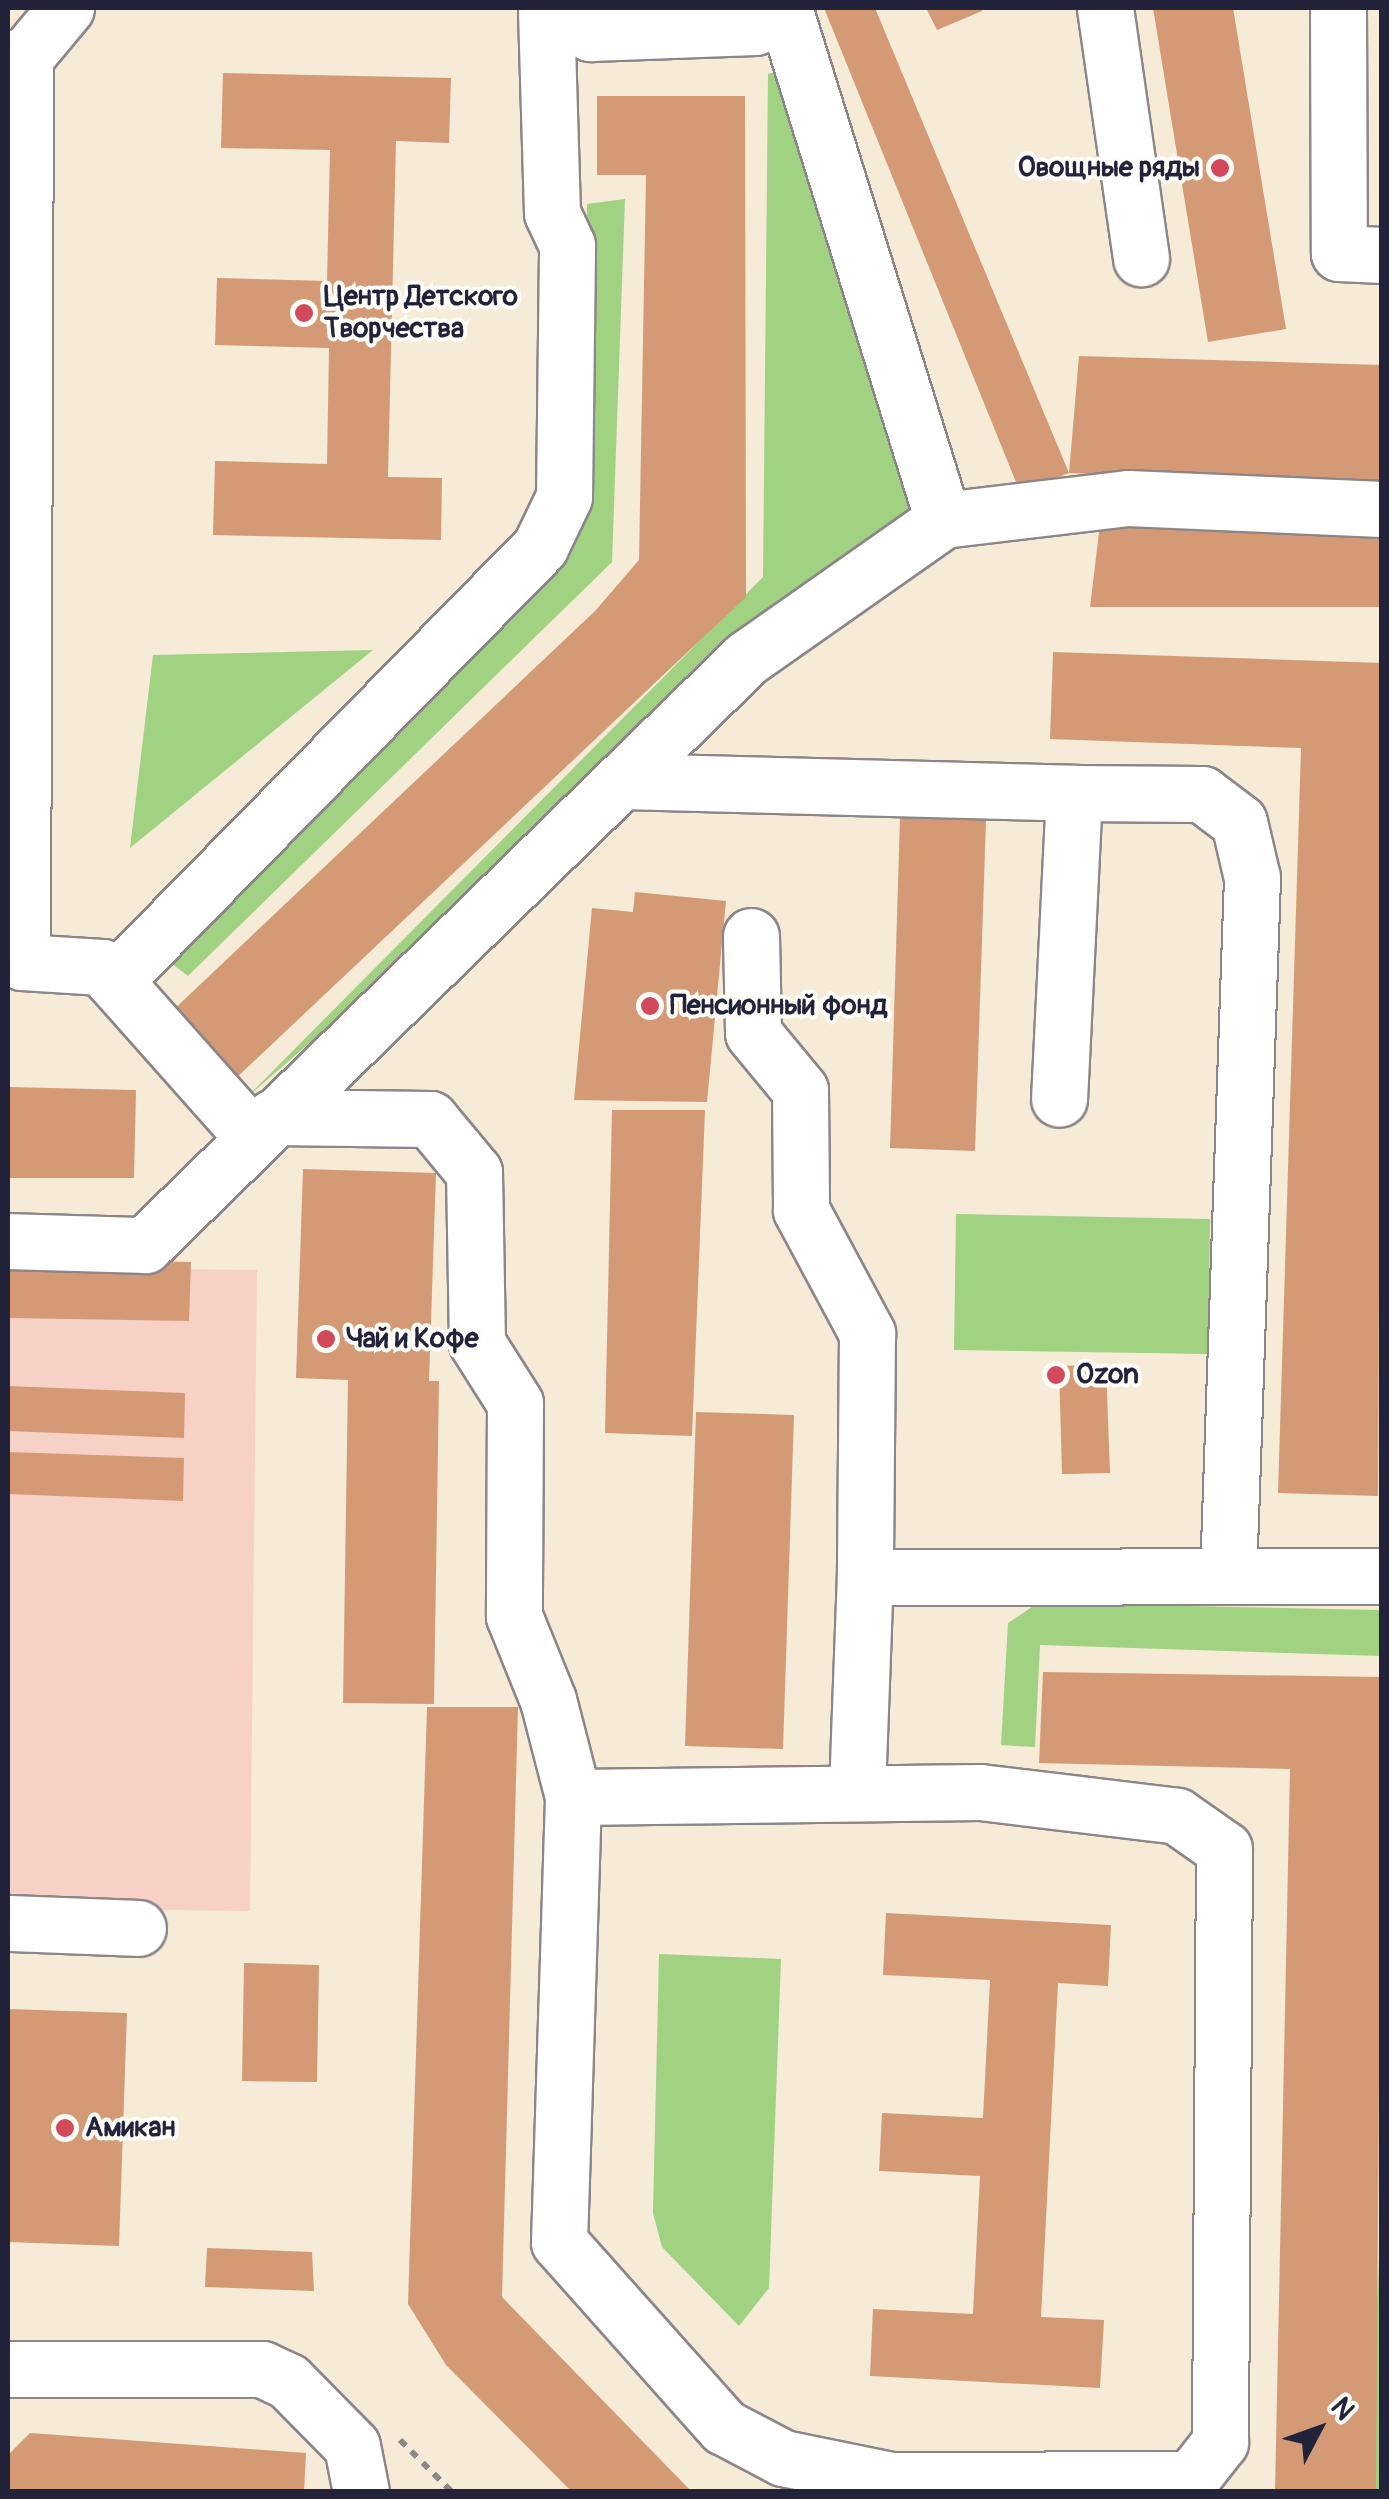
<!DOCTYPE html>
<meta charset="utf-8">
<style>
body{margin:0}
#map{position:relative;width:1389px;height:2499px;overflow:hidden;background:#f5ebd7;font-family:Pangolin,sans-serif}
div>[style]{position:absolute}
.built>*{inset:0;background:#f7d1c6}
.green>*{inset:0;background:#a0d282}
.building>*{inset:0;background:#d49a75}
.path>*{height:6px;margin-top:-3px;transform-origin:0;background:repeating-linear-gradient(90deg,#8c8689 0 8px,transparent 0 16px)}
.roads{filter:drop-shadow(2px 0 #8c8689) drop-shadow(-2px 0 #8c8689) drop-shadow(0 2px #8c8689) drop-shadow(0 -2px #8c8689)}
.minor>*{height:55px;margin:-27.5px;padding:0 27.5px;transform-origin:27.5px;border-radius:27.5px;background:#fff}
.dots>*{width:28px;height:28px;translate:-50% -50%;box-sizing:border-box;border:5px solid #fdfcf7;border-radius:50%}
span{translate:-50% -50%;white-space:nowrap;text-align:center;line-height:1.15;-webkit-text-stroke:8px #fdfcf7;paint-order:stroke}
.poi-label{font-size:28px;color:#22223b;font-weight:700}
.right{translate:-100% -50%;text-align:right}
.left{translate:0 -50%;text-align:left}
.frame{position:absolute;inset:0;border:10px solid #22223b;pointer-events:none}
.north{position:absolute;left:1269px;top:2379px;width:100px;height:100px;-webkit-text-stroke:8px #fdfcf7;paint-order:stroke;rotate:49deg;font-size:28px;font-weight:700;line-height:40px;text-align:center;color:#22223b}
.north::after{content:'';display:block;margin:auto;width:35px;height:45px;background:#22223b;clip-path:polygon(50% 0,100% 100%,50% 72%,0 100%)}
</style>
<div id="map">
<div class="built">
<div style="clip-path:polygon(8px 1267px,257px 1270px,250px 1911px,8px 1908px)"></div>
</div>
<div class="green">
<div style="clip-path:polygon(785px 69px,914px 517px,245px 1099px,763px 577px,768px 74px)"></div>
<div style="clip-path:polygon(625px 199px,612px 562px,188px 976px,162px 956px,582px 511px,587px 204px)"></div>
<div style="clip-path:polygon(373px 650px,130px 848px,153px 655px)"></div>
<div style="clip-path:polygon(956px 1214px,1210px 1219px,1208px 1354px,954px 1350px)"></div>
<div style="clip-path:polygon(1038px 1603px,1381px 1610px,1381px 1656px,1040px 1645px,1035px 1747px,1001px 1745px,1008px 1623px)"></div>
<div style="clip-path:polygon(659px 1954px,781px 1959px,769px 2288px,739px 2326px,662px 2247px,653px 2213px)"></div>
<div style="clip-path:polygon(1381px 2212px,1382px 2491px,1369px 2491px)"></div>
</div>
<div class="building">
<div style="clip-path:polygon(824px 8px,875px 8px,1069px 473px,1020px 492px)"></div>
<div style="clip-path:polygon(926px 8px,981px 8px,982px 11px,937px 30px)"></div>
<div style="clip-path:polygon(1153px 8px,1233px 8px,1286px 329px,1208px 342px)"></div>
<div style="clip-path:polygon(223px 73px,451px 78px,449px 143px,396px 141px,388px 477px,442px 478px,441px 540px,213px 535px,215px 461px,327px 464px,329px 348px,215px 345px,217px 278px,327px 281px,330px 150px,221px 148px)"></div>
<div style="clip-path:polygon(597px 96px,745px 96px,746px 597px,233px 1081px,169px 1014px,595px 611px,639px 560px,646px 175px,597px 175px)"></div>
<div style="clip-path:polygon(1079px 356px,1382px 365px,1382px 485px,1069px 473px)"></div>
<div style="clip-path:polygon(1101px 516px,1382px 524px,1382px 607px,1090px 607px)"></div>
<div style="clip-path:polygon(1053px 652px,1382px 663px,1378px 1496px,1278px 1493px,1301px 748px,1050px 739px)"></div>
<div style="clip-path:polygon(900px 817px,986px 820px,975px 1151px,890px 1148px)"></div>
<div style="clip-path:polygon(635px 892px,726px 901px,707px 1102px,574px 1100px,592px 908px,633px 912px)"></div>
<div style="clip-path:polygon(8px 1087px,136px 1090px,134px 1178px,8px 1178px)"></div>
<div style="clip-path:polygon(612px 1110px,705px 1110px,692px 1436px,605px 1433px)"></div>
<div style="clip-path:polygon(303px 1169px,436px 1173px,429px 1381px,439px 1381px,434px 1704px,343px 1703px,348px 1380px,296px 1378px)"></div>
<div style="clip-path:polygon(8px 1259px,191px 1262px,189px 1321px,8px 1318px)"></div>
<div style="clip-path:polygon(1106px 1365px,1110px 1473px,1062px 1474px,1059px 1366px)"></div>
<div style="clip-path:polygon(8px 1386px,185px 1393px,184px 1438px,8px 1431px)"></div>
<div style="clip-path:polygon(696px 1412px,794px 1415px,783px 1749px,685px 1746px)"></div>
<div style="clip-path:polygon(8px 1452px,184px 1458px,183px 1501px,8px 1494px)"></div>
<div style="clip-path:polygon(1043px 1672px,1382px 1677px,1376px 2492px,1275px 2492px,1290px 1769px,1039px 1763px)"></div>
<div style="clip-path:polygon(427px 1707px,518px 1707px,502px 2297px,692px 2492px,572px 2492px,446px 2365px,408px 2304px)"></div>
<div style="clip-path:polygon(886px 1913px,1111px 1925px,1108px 1986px,1058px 1983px,1041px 2317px,1104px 2320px,1100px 2388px,870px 2376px,873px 2309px,973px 2314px,980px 2176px,879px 2171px,882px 2113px,983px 2118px,990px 1980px,883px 1975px)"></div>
<div style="clip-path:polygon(244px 1963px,319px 1965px,317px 2082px,242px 2081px)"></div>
<div style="clip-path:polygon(8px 2009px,127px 2013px,119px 2246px,8px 2242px)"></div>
<div style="clip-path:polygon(207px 2248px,312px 2252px,314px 2291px,205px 2287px)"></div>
<div style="clip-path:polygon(30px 2433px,306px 2453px,304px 2492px,8px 2492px,8px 2455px)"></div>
</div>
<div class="path">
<div style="left:400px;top:2440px;width:74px;rotate:45deg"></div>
</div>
<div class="roads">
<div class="minor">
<div style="left:553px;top:8px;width:45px;rotate:34deg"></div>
<div style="left:590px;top:33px;width:165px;rotate:-2.1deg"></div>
<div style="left:755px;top:27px;width:35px;rotate:-31deg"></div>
<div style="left:784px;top:8px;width:536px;rotate:72.75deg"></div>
<div style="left:1105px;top:8px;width:253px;rotate:81.8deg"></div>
<div style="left:1338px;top:8px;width:245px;rotate:89.8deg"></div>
<div style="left:1339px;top:253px;width:43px;rotate:2.7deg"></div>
<div style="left:25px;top:57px;width:64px;rotate:-50.1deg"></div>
<div style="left:8px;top:58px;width:17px;rotate:-3deg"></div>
<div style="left:25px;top:57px;width:905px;rotate:90.19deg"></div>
<div style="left:22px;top:962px;width:80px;rotate:3.6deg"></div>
<div style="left:102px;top:967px;width:227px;rotate:48.4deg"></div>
<div style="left:621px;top:781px;width:453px;rotate:1.5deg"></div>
<div style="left:1074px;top:793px;width:306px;rotate:92.8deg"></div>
<div style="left:1074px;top:793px;width:128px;rotate:0.4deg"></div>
<div style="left:1202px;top:794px;width:46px;rotate:37.1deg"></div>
<div style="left:1239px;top:822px;width:57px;rotate:76.9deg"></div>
<div style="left:1252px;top:878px;width:698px;rotate:91.97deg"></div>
<div style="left:751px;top:936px;width:97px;rotate:88.8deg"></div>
<div style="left:753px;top:1033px;width:74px;rotate:50.5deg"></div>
<div style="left:800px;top:1090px;width:120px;rotate:89.5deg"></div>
<div style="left:801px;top:1210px;width:140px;rotate:61.8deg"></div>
<div style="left:867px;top:1333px;width:244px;rotate:90.5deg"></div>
<div style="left:114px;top:981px;width:608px;rotate:-45.53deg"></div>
<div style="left:540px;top:547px;width:55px;rotate:-64.4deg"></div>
<div style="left:564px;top:497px;width:252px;rotate:-89.3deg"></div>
<div style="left:567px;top:245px;width:35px;rotate:-115deg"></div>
<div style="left:552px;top:213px;width:205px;rotate:-91.7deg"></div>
<div style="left:273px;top:1117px;width:157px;rotate:0.7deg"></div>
<div style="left:430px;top:1119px;width:69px;rotate:50.3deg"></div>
<div style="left:474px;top:1172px;width:171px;rotate:89deg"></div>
<div style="left:477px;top:1343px;width:71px;rotate:57.7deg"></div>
<div style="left:515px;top:1403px;width:213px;rotate:90.3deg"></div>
<div style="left:514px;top:1616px;width:91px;rotate:68deg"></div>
<div style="left:548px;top:1700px;width:100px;rotate:75.5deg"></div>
<div style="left:573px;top:1797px;width:445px;rotate:91.8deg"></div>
<div style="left:559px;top:2242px;width:248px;rotate:48.3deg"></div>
<div style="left:724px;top:2427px;width:67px;rotate:27.7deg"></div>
<div style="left:783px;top:2458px;width:110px;rotate:11.5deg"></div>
<div style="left:891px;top:2480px;width:12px;rotate:90deg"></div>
<div style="left:8px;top:1241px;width:137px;rotate:1.7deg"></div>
<div style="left:145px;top:1245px;width:841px;rotate:-44.28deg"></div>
<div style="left:747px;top:658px;width:240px;rotate:-35.1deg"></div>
<div style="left:943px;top:520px;width:186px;rotate:-6.8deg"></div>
<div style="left:1128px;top:498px;width:254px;rotate:2.5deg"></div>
<div style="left:857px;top:1791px;width:214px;rotate:-87.9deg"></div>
<div style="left:865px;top:1577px;width:517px;rotate:-0.11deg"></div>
<div style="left:573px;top:1797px;width:407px;rotate:-0.7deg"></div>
<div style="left:980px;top:1792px;width:198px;rotate:6.9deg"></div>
<div style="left:1177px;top:1816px;width:57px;rotate:35.1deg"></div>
<div style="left:1224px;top:1849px;width:593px;rotate:90.39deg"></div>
<div style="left:1220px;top:2442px;width:47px;rotate:128.1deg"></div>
<div style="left:1191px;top:2479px;width:300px;rotate:179.8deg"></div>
<div style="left:8px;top:1923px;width:130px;rotate:2.2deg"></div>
<div style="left:8px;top:2369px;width:254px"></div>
<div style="left:262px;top:2369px;width:29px;rotate:25deg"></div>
<div style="left:288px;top:2381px;width:91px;rotate:45.4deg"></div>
<div style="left:352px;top:2446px;width:47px;rotate:78.9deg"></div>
</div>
</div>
<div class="dots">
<div style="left:1220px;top:168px;background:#d1495b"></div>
<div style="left:304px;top:313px;background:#d1495b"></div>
<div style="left:650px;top:1006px;background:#d1495b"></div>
<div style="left:326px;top:1339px;background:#d1495b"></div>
<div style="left:1056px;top:1375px;background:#d1495b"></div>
<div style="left:65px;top:2128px;background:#d1495b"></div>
</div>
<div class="poi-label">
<span class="right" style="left:1200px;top:168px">Овощные ряды</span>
<span class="left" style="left:324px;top:313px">Центр Детского<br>Творчества</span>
<span class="left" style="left:670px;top:1006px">Пенсионный фонд</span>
<span class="left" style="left:346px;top:1339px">Чай и Кофе</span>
<span class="left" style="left:1076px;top:1375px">Ozon</span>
<span class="left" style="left:85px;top:2128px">Амикан</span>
</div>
<div class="frame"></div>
<div class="north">N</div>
</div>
